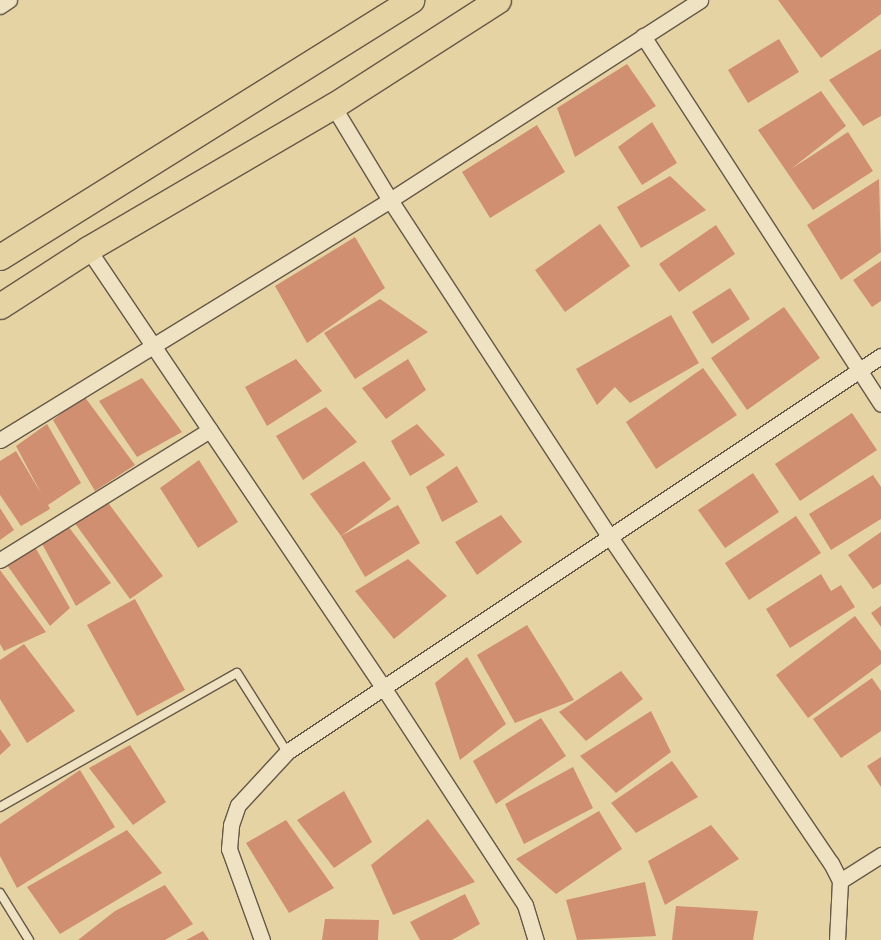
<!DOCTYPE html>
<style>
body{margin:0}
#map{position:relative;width:881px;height:940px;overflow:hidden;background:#e6d3a3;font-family:"IM FELL DW Pica",serif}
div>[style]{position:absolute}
.building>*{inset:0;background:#d08f70}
.roads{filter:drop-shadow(1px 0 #665848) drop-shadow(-1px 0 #665848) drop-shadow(0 1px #665848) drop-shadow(0 -1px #665848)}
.lane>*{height:8px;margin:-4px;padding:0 4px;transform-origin:4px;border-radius:4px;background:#efe2c3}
.street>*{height:15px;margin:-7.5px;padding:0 7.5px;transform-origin:7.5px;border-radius:7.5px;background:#efe2c3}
.primary>*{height:25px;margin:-12.5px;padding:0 12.5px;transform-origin:12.5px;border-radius:12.5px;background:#e6d3a3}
span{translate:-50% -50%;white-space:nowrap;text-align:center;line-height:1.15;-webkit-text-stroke:4px #efe2c3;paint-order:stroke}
</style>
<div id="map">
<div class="building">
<div style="clip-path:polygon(778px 0,881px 0,881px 14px,821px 58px)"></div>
<div style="clip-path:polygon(779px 39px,799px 72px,748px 103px,728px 70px)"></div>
<div style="clip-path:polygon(881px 49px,881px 116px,863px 126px,829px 80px)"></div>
<div style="clip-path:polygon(627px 64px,656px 106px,575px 157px,557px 108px)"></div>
<div style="clip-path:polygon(821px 91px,846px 126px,791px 169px,848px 132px,873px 171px,813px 210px,758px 130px)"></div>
<div style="clip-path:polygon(652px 122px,677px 163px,642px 185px,618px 147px)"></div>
<div style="clip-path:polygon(537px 125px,565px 172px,490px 218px,462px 172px)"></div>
<div style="clip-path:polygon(670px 176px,706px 210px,641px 248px,617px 207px)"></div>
<div style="clip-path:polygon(879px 179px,881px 252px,841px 280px,807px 225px)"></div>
<div style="clip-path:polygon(600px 224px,630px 266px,565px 312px,535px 270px)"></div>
<div style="clip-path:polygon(716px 225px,735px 254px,679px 292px,659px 264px)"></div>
<div style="clip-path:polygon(355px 237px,385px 288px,307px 343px,275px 286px)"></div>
<div style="clip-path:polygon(881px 261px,881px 301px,872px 307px,853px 280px)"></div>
<div style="clip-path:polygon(730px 288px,750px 319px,712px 344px,692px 312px)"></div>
<div style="clip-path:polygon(380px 299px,428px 332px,355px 379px,324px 333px)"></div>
<div style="clip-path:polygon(784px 307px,820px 358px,747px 410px,711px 358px)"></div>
<div style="clip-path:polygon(671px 315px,699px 363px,630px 403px,615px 387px,597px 405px,576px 369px)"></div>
<div style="clip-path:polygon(296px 359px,322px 391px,267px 426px,245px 387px)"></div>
<div style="clip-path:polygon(408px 359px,426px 390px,386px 419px,362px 388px)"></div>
<div style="clip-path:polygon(703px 368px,737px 415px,656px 469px,626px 422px)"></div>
<div style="clip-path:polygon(142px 378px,182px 432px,137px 457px,99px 401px)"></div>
<div style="clip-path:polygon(84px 396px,135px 465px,95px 491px,53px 420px)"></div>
<div style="clip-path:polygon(326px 407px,357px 442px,303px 480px,276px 436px)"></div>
<div style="clip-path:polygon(852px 413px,877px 450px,800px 501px,775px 464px)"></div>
<div style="clip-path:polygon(47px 424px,81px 483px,48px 505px,50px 509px,21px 526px,0 495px,0 461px,16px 451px,42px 495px,16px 446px)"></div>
<div style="clip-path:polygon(417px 424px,445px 455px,410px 476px,391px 441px)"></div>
<div style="clip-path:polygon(199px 460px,238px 522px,198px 548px,160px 488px)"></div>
<div style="clip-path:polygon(364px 461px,391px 499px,341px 536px,310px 494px)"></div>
<div style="clip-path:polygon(457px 466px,478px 502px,442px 522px,426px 487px)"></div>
<div style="clip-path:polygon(753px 473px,779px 512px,725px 548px,698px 510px)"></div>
<div style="clip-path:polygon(873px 475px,881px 487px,881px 519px,831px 550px,809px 514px)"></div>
<div style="clip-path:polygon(106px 500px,163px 576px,130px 599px,74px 522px)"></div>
<div style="clip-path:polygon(398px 505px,420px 543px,365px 577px,341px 536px)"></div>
<div style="clip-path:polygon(0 508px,14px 530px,0 540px)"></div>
<div style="clip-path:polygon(501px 515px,522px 542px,477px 575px,455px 542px)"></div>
<div style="clip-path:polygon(796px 516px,821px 553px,749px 600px,725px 563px)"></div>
<div style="clip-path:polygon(68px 526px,111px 583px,76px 606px,41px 542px)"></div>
<div style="clip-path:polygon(881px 532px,881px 584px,873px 589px,848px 555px)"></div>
<div style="clip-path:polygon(35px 547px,70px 608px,50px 626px,7px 565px)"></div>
<div style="clip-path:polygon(408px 559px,447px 596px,394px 639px,355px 591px)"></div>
<div style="clip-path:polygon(0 570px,46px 632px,4px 651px,0 644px)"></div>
<div style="clip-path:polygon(821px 574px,831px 591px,841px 585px,855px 607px,790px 648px,766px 609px)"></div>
<div style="clip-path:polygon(135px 599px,185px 690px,137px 716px,87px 625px)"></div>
<div style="clip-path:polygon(881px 606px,881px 627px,871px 613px)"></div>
<div style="clip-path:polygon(855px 616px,881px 651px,881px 664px,808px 718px,776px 675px)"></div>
<div style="clip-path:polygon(527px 625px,574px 700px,515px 723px,477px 655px)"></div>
<div style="clip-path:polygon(24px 644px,75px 711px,27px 743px,0 699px,0 660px)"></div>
<div style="clip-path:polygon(467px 657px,506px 724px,460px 760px,435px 683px)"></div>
<div style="clip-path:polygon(621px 671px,643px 699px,586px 741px,559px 712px)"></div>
<div style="clip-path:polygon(872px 678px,881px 691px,881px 731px,841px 758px,813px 719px)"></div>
<div style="clip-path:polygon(651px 711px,671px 752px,616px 793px,580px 756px)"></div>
<div style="clip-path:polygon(541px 718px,566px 756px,496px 804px,473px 761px)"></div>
<div style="clip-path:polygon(0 729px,11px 745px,0 755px)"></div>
<div style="clip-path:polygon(130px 745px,166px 802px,133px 825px,89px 768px)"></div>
<div style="clip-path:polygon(881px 757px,881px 787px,867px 766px)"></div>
<div style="clip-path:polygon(672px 761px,698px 797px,636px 833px,611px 803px)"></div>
<div style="clip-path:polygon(573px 767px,593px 808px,524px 844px,505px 804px)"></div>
<div style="clip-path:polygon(80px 770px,115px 827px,17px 888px,0 856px,0 824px)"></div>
<div style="clip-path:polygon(344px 791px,372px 842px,334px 868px,297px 820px)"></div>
<div style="clip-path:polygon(599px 811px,622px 849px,556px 894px,516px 859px)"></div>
<div style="clip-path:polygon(428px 819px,475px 882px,393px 915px,371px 865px)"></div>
<div style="clip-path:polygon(286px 820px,334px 888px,289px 913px,246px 843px)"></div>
<div style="clip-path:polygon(711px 825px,739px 859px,665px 905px,648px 861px)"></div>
<div style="clip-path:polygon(127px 830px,162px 873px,60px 934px,27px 887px)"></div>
<div style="clip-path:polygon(645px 882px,656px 936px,577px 940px,566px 900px)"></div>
<div style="clip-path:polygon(165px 885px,193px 924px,165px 940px,78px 940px,115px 911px)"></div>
<div style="clip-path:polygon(465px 894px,480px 924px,452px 940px,420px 940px,410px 922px)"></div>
<div style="clip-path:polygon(676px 906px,758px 911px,753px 940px,672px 940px)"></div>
<div style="clip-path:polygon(325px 919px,379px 920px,378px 940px,322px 940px)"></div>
<div style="clip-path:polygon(203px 931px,209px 940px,186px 940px)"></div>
</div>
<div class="roads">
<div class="lane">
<div style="left:0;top:807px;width:272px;rotate:-29.5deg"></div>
<div style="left:237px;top:673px;width:93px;rotate:57.7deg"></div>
<div style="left:0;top:893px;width:55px;rotate:58.3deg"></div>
</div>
<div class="street">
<div style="left:0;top:6px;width:11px;rotate:-34deg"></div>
<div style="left:643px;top:36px;width:438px;rotate:57.1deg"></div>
<div style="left:333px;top:106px;width:110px;rotate:58.8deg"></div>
<div style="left:390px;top:200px;width:402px;rotate:56.9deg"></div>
<div style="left:610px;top:537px;width:394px;rotate:55.9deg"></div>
<div style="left:831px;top:863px;width:20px;rotate:63deg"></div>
<div style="left:840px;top:881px;width:59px;rotate:92.9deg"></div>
<div style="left:88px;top:249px;width:528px;rotate:56.04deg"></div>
<div style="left:383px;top:687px;width:260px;rotate:56.9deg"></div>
<div style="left:525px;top:905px;width:37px;rotate:73deg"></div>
<div style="left:0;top:440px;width:458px;rotate:-31.6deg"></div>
<div style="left:390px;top:200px;width:369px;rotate:-32.8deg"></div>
<div style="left:0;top:560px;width:247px;rotate:-31.8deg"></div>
<div style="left:840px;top:881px;width:49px;rotate:-32.4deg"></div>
<div style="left:262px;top:940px;width:97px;rotate:-109.9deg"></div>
<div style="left:229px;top:849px;width:24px;rotate:-85deg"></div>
<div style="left:231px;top:825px;width:21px;rotate:-71deg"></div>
<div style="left:238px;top:805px;width:72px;rotate:-47.2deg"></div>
<div style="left:287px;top:752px;width:714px;rotate:-33.69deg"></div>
</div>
<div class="primary">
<div style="left:0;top:257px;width:485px;rotate:-32deg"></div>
<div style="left:0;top:306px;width:105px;rotate:-32.9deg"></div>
<div style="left:88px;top:249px;width:284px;rotate:-30.3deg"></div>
<div style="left:333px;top:106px;width:196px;rotate:-32.7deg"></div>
</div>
</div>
</div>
